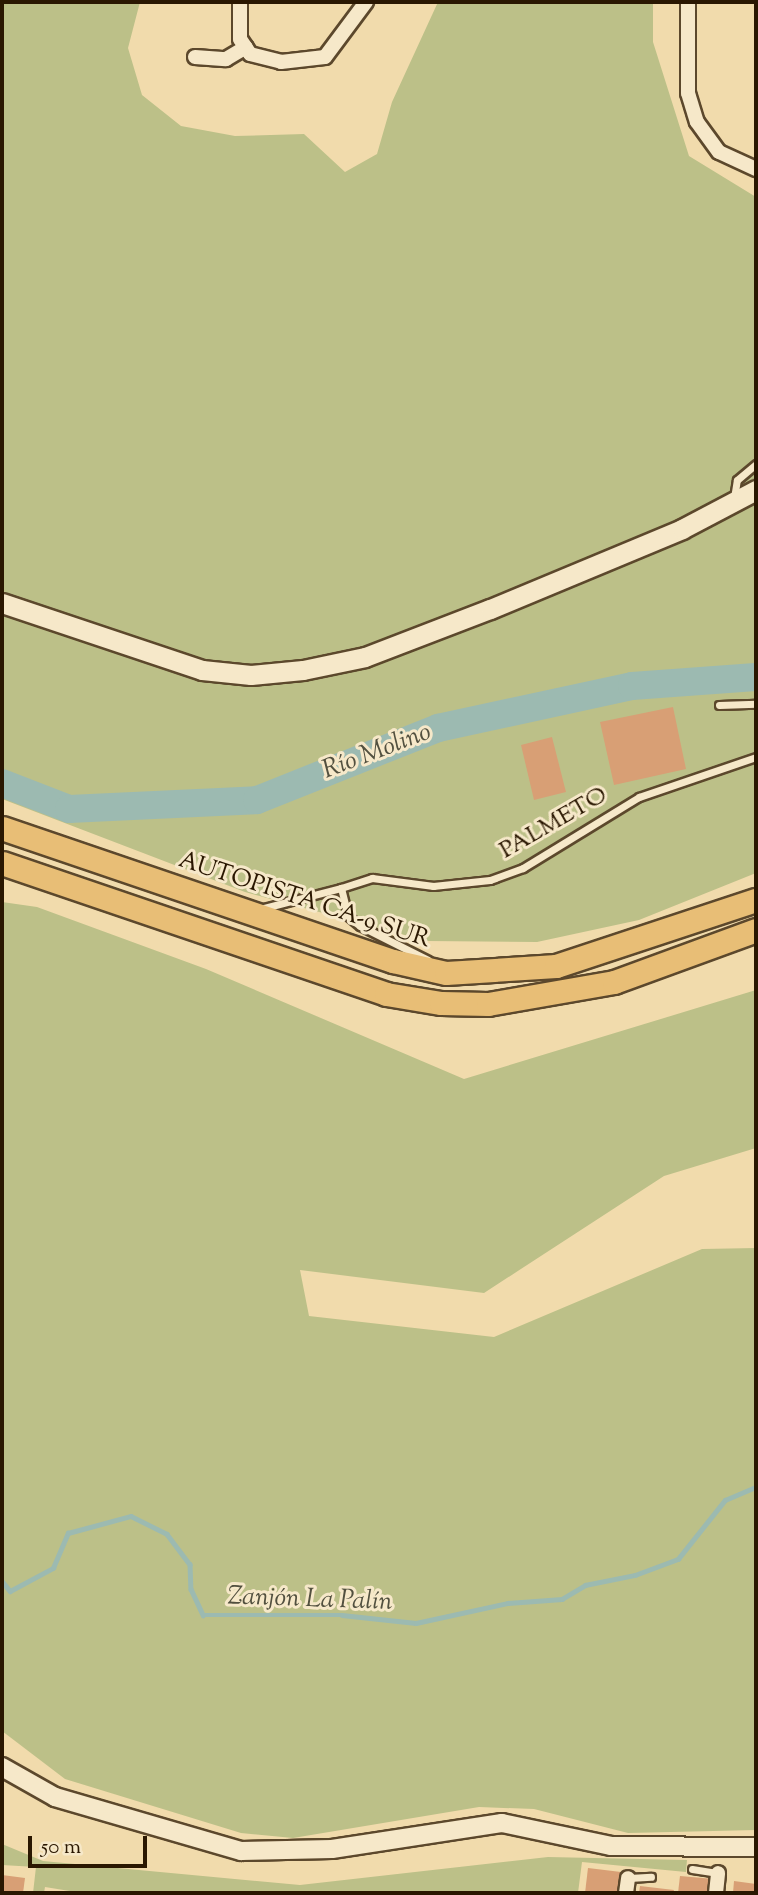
<!DOCTYPE html>
<meta charset="utf-8">
<style>
body{margin:0}
#map{position:relative;width:758px;height:1895px;overflow:hidden;background:#f1dbac;font-family:"Sorts Mill Goudy",serif}
div>[style]{position:absolute}
.green>*{inset:0;background:#bcc088}
.stream>*{height:4.5px;margin:-2.25px;padding:0 2.25px;transform-origin:2.25px;border-radius:2.25px;background:#9cbab1}
.river>*{height:28px;margin:-14px;padding:0 14px;transform-origin:14px;border-radius:14px;background:#9cbab1}
.building>*{inset:0;background:#d89f75}
.roads{filter:drop-shadow(2px 0 #5c482c) drop-shadow(-2px 0 #5c482c) drop-shadow(0 2px #5c482c) drop-shadow(0 -2px #5c482c)}
.service>*{height:7px;margin:-3.5px;padding:0 3.5px;transform-origin:3.5px;border-radius:3.5px;background:#f6e8c9}
.minor>*{height:14px;margin:-7px;padding:0 7px;transform-origin:7px;border-radius:7px;background:#f6e8c9}
.tertiary>*{height:18px;margin:-9px;padding:0 9px;transform-origin:9px;border-radius:9px;background:#f6e8c9}
.secondary>*{height:19px;margin:-9.5px;padding:0 9.5px;transform-origin:9.5px;border-radius:9.5px;background:#f6e8c9}
.trunk>*{height:23px;margin:-11.5px;padding:0 11.5px;transform-origin:11.5px;border-radius:11.5px;background:#e8be76}
span{translate:-50% -50%;white-space:nowrap;text-align:center;line-height:1.15;-webkit-text-stroke:6px #f6e8c9;paint-order:stroke}
.street-label{font-size:24px;color:#2a1701}
.water-label{font-size:26px;color:#52503f;font-style:italic}
.frame{position:absolute;inset:0;border:4px solid #2a1701;pointer-events:none}
.scale{position:absolute;left:28px;top:1836px;width:119px;height:32px;box-sizing:border-box;border:4px solid #2a1701;border-top:0;padding-left:9px;font-size:21px;line-height:24px;white-space:nowrap;color:#2a1701;-webkit-text-stroke:5px #f6e8c9;paint-order:stroke}
</style>
<div id="map">
<div class="green">
<div style="clip-path:polygon(2px 2px,140px 2px,128px 48px,142px 95px,181px 126px,235px 136px,304px 134px,345px 172px,377px 154px,392px 102px,438px 2px,653px 2px,653px 42px,689px 156px,756px 197px,756px 873px,639px 920px,537px 942px,427px 941px,245px 892px,2px 799px)"></div>
<div style="clip-path:polygon(2px 902px,37px 907px,206px 969px,464px 1079px,756px 990px,756px 1148px,664px 1176px,484px 1293px,300px 1270px,309px 1316px,494px 1337px,702px 1249px,756px 1248px,756px 1830px,628px 1833px,534px 1809px,479px 1807px,293px 1838px,241px 1833px,65px 1779px,2px 1731px)"></div>
<div style="clip-path:polygon(2px 1844px,43px 1861px,300px 1885px,548px 1857px,687px 1860px,686px 1872px,582px 1862px,578px 1893px,82px 1893px,45px 1887px,44px 1893px,33px 1893px,36px 1867px,2px 1865px)"></div>
</div>
<div class="stream">
<div style="left:2px;top:1581px;width:13px;rotate:51deg"></div>
<div style="left:10px;top:1591px;width:49px;rotate:-28.1deg"></div>
<div style="left:53px;top:1568px;width:38px;rotate:-67deg"></div>
<div style="left:68px;top:1533px;width:65px;rotate:-15.1deg"></div>
<div style="left:131px;top:1516px;width:40px;rotate:26.6deg"></div>
<div style="left:167px;top:1534px;width:38px;rotate:53deg"></div>
<div style="left:190px;top:1564px;width:25px;rotate:88deg"></div>
<div style="left:191px;top:1589px;width:29px;rotate:65deg"></div>
<div style="left:203px;top:1615px;width:139px"></div>
<div style="left:342px;top:1615px;width:74px;rotate:6.2deg"></div>
<div style="left:416px;top:1623px;width:94px;rotate:-12.3deg"></div>
<div style="left:508px;top:1603px;width:54px;rotate:-4.2deg"></div>
<div style="left:562px;top:1599px;width:27px;rotate:-31deg"></div>
<div style="left:585px;top:1585px;width:51px;rotate:-11.3deg"></div>
<div style="left:635px;top:1575px;width:46px;rotate:-20.4deg"></div>
<div style="left:678px;top:1559px;width:75px;rotate:-51.5deg"></div>
<div style="left:725px;top:1500px;width:34px;rotate:-23deg"></div>
</div>
<div class="river">
<div style="left:2px;top:783px;width:72px;rotate:21.2deg"></div>
<div style="left:69px;top:809px;width:188px;rotate:-2.7deg"></div>
<div style="left:257px;top:800px;width:195px;rotate:-21.7deg"></div>
<div style="left:438px;top:728px;width:198px;rotate:-12.2deg"></div>
<div style="left:632px;top:686px;width:124px;rotate:-4.2deg"></div>
</div>
<div class="building">
<div style="clip-path:polygon(673px 707px,686px 769px,614px 785px,600px 722px)"></div>
<div style="clip-path:polygon(552px 737px,566px 792px,534px 800px,521px 745px)"></div>
<div style="clip-path:polygon(588px 1868px,621px 1872px,619px 1893px,585px 1893px)"></div>
<div style="clip-path:polygon(2px 1875px,25px 1878px,23px 1893px,2px 1893px)"></div>
<div style="clip-path:polygon(680px 1876px,714px 1879px,712px 1893px,678px 1893px)"></div>
<div style="clip-path:polygon(734px 1881px,756px 1884px,756px 1893px,733px 1893px)"></div>
<div style="clip-path:polygon(640px 1886px,674px 1890px,673px 1893px,639px 1893px)"></div>
</div>
<div class="roads">
<div class="service">
<div style="left:734px;top:498px;width:18px;rotate:-81deg"></div>
<div style="left:737px;top:480px;width:25px;rotate:-40deg"></div>
<div style="left:719px;top:705px;width:37px;rotate:-2deg"></div>
<div style="left:264px;top:908px;width:80px;rotate:-14.6deg"></div>
<div style="left:428px;top:960px;width:76px;rotate:-153.4deg"></div>
<div style="left:360px;top:926px;width:16px;rotate:-140deg"></div>
<div style="left:348px;top:916px;width:29px;rotate:-104deg"></div>
<div style="left:341px;top:888px;width:33px;rotate:-18deg"></div>
<div style="left:372px;top:878px;width:62px;rotate:7.5deg"></div>
<div style="left:433px;top:886px;width:57px;rotate:-6deg"></div>
<div style="left:490px;top:880px;width:35px;rotate:-20deg"></div>
<div style="left:523px;top:868px;width:136px;rotate:-31.5deg"></div>
<div style="left:639px;top:797px;width:124px;rotate:-18.9deg"></div>
<div style="left:692px;top:1869px;width:25px;rotate:9deg"></div>
<div style="left:629px;top:1878px;width:22px;rotate:-3deg"></div>
</div>
<div class="minor">
<div style="left:240px;top:2px;width:37px;rotate:90deg"></div>
<div style="left:240px;top:39px;width:18px;rotate:56deg"></div>
<div style="left:250px;top:54px;width:32px;rotate:14deg"></div>
<div style="left:281px;top:62px;width:44px;rotate:-6.5deg"></div>
<div style="left:325px;top:57px;width:69px;rotate:-53.3deg"></div>
<div style="left:688px;top:2px;width:91px;rotate:90deg"></div>
<div style="left:688px;top:93px;width:30px;rotate:73deg"></div>
<div style="left:697px;top:122px;width:37px;rotate:54deg"></div>
<div style="left:719px;top:152px;width:41px;rotate:24.7deg"></div>
<div style="left:195px;top:57px;width:31px;rotate:4deg"></div>
<div style="left:226px;top:59px;width:23px;rotate:-31deg"></div>
<div style="left:626px;top:1893px;width:15px;rotate:-82deg"></div>
<div style="left:716px;top:1893px;width:20px;rotate:-84deg"></div>
</div>
<div class="tertiary">
<div style="left:2px;top:1767px;width:61px;rotate:29.5deg"></div>
<div style="left:55px;top:1797px;width:194px;rotate:16.2deg"></div>
<div style="left:241px;top:1851px;width:91px;rotate:-1.3deg"></div>
<div style="left:332px;top:1849px;width:172px;rotate:-8.7deg"></div>
<div style="left:502px;top:1823px;width:111px;rotate:11.9deg"></div>
<div style="left:611px;top:1846px;width:145px;rotate:0.4deg"></div>
</div>
<div class="secondary">
<div style="left:2px;top:603px;width:211px;rotate:18.5deg"></div>
<div style="left:202px;top:670px;width:49px;rotate:5.8deg"></div>
<div style="left:251px;top:675px;width:52px;rotate:-5.5deg"></div>
<div style="left:303px;top:670px;width:63px;rotate:-11.8deg"></div>
<div style="left:365px;top:657px;width:134px;rotate:-21deg"></div>
<div style="left:490px;top:609px;width:208px;rotate:-22.6deg"></div>
<div style="left:682px;top:529px;width:84px;rotate:-27.8deg"></div>
</div>
<div class="trunk">
<div style="left:2px;top:828px;width:413px;rotate:18.8deg"></div>
<div style="left:393px;top:961px;width:54px;rotate:12.8deg"></div>
<div style="left:446px;top:973px;width:110px;rotate:-3.6deg"></div>
<div style="left:556px;top:966px;width:211px;rotate:-18.3deg"></div>
<div style="left:2px;top:863px;width:406px;rotate:18.8deg"></div>
<div style="left:386px;top:994px;width:56px;rotate:9.3deg"></div>
<div style="left:441px;top:1003px;width:47px;rotate:1.2deg"></div>
<div style="left:488px;top:1004px;width:128px;rotate:-9.9deg"></div>
<div style="left:614px;top:982px;width:151px;rotate:-20.1deg"></div>
</div>
</div>
<div class="street-label">
<span style="left:554px;top:824px;rotate:-30deg">PALMETO</span>
<span style="left:304px;top:901px;rotate:18deg">AUTOPISTA CA-9 SUR</span>
</div>
<div class="water-label">
<span style="left:377px;top:752px;rotate:-21deg">Río Molino</span>
<span style="left:310px;top:1600px;rotate:2deg">Zanjón La Palín</span>
</div>
<div class="frame"></div>
<div class="scale">50 m</div>
</div>
